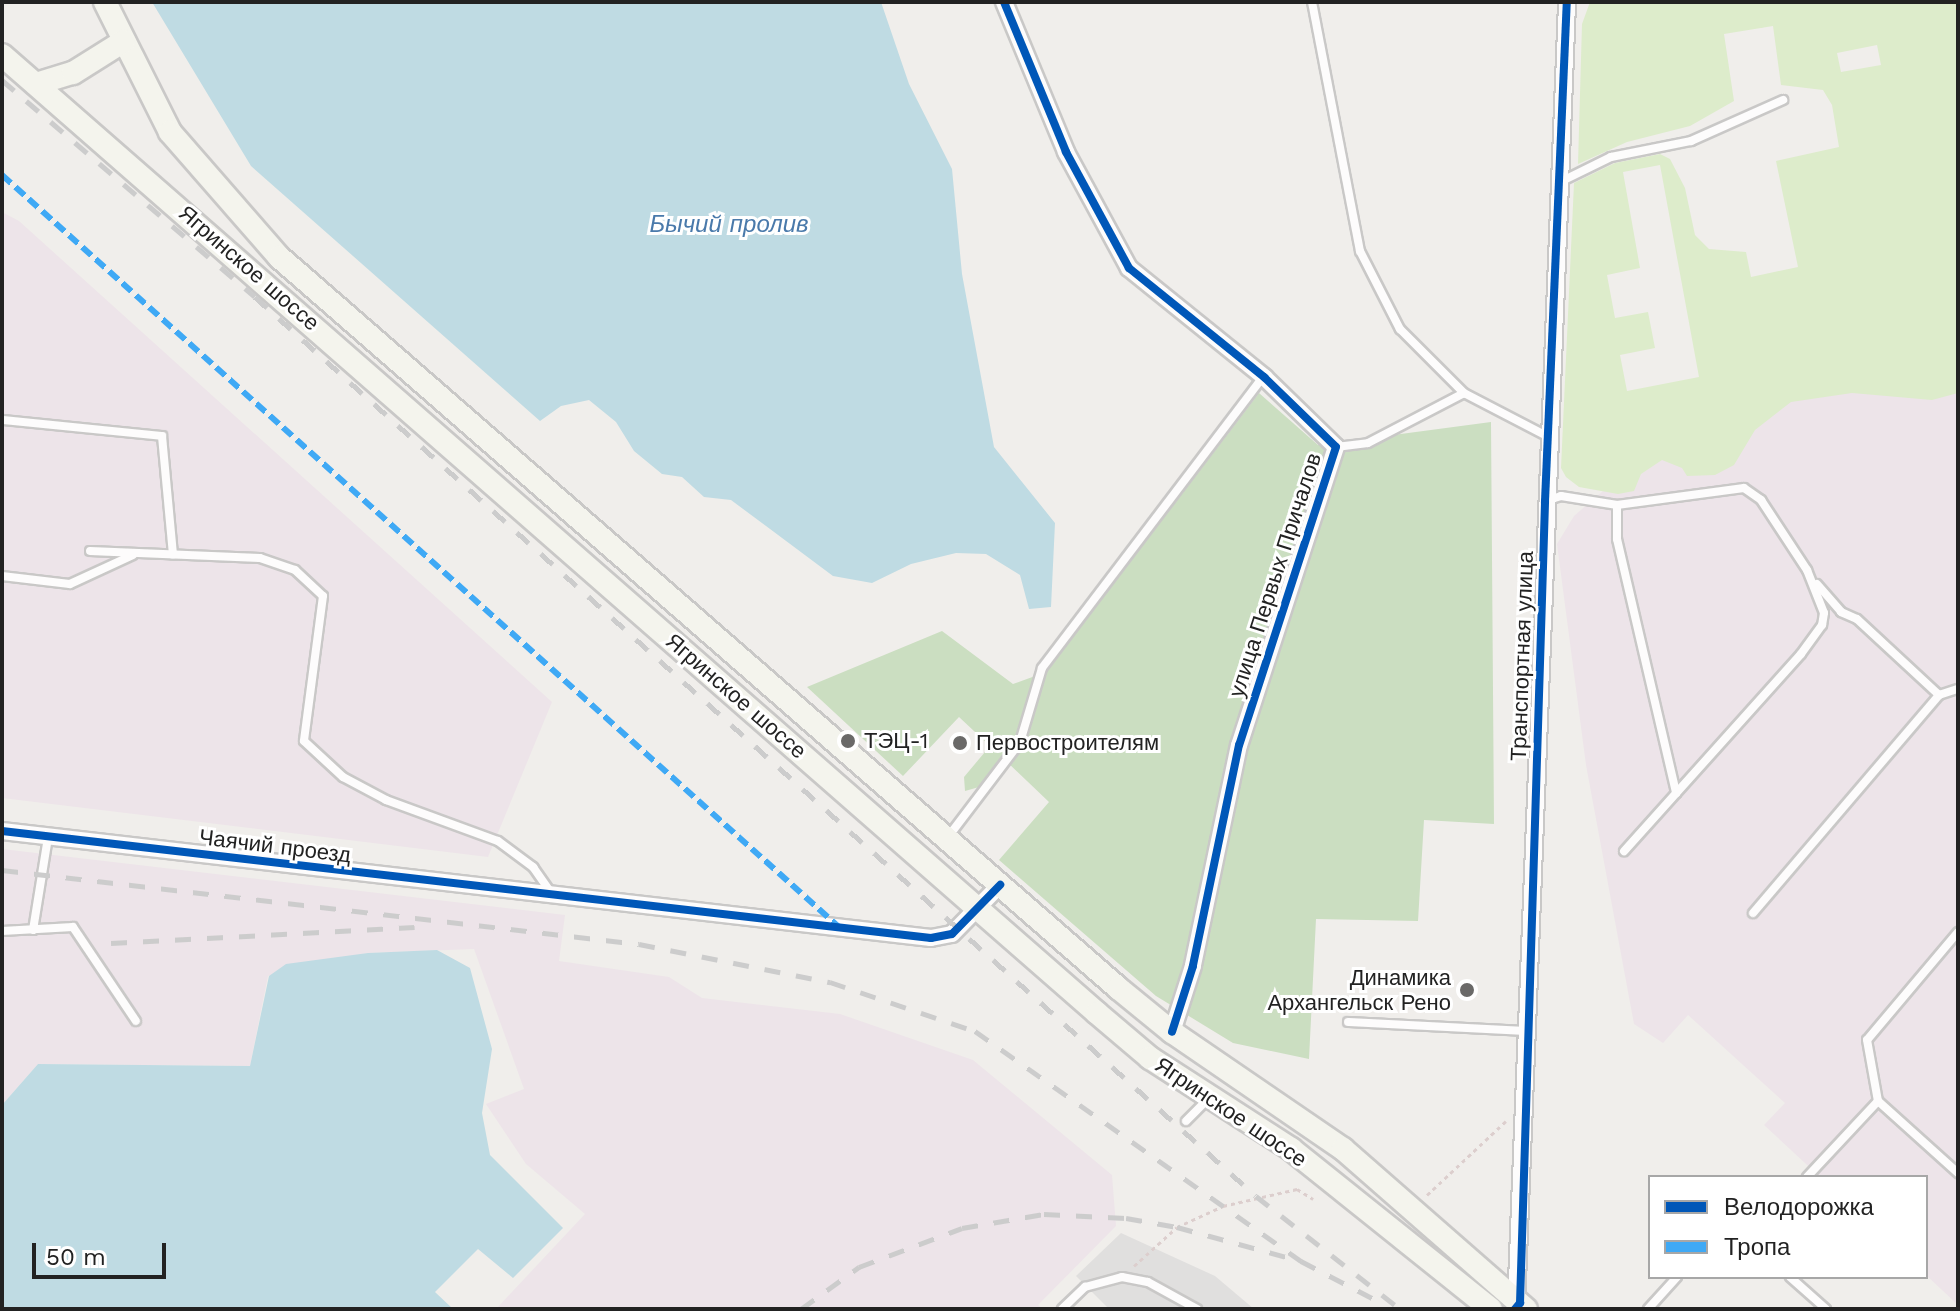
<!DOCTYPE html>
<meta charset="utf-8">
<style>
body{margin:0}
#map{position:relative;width:1960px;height:1311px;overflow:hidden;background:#f0eeeb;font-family:"Work Sans",sans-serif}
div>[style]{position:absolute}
.industrial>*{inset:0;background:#ede4e9}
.grass>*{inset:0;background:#ddeccb}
.forest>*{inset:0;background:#cbdec1}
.parking>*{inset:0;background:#e0dfde}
.water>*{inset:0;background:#bfdbe3}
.path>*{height:3px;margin-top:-1.5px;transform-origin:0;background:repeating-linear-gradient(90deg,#dccecd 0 4px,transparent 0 8px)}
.roads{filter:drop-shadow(2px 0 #c9c8c7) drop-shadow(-2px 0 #c9c8c7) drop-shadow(0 2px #c9c8c7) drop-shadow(0 -2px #c9c8c7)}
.lane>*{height:8px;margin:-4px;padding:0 4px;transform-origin:4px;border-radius:4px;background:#fdfcfc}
.street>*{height:16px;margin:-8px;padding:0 8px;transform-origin:8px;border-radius:8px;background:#fdfcfc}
.secondary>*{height:22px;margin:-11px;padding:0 11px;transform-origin:11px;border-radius:11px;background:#f4f4ed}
.rail>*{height:5px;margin-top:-2.5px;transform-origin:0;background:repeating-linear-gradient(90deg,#ccc 0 16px,transparent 0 32px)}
.quiet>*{height:6px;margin-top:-3px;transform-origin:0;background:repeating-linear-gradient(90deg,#3fa9f5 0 12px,transparent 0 18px)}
.cycleway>*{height:8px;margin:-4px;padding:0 4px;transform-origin:4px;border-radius:4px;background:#0057b8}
.dots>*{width:22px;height:22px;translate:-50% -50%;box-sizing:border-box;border:4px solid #fff;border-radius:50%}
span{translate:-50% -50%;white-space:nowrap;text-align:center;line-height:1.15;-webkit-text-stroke:6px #fff;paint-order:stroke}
.street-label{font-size:22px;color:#222}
.poi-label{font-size:22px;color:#222}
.left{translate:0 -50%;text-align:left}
.right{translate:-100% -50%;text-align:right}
.water-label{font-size:24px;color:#4a7aab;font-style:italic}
.frame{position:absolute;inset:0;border:4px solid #222;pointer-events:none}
.legend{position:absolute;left:1648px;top:1175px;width:280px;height:104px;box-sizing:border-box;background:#fff;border:2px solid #a7a7a7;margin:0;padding:10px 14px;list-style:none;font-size:24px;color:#222}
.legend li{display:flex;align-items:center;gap:16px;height:40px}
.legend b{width:40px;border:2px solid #a7a7a7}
.scale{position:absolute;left:32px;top:1243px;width:134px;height:36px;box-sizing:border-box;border:4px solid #222;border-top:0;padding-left:10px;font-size:24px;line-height:28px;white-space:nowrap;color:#222;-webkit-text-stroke:6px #fff;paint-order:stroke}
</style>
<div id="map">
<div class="industrial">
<div style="clip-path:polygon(2px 212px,19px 221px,552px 702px,488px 857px,2px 798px)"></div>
<div style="clip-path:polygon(1958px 288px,1958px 1305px,1926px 1275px,1926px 1177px,1820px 1177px,1764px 1125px,1785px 1103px,1688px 1015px,1663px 1043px,1634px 1024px,1586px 765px,1557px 544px,1574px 516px,1805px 317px)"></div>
<div style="clip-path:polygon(2px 849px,565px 915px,559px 961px,669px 977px,702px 998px,840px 1014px,973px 1060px,1112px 1175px,1116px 1226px,1038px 1305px,1043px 1309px,496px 1309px,585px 1214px,526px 1164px,486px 1104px,524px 1089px,474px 949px,368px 953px,268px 976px,250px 1066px,38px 1064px,2px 1105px)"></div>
</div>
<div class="grass">
<div style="clip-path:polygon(evenodd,1590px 2px,1958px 2px,1958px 393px,1932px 400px,1852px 393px,1791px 402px,1755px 430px,1734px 465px,1715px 475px,1687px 476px,1682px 468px,1662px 460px,1641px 474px,1634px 491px,1618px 494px,1579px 487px,1566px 477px,1561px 468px,1574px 183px,1615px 163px,1660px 154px,1670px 159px,1685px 188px,1695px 235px,1709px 249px,1746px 252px,1751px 277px,1798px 267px,1776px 161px,1839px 147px,1832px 105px,1823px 90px,1781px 85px,1773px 26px,1724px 34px,1734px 101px,1690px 126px,1627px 142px,1578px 164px,1582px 24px,1590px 2px,1877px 45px,1881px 65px,1841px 72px,1837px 53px,1877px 45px,1590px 2px,1660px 165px,1699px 377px,1627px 391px,1620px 355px,1655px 348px,1648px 312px,1615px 318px,1607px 275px,1640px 268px,1623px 172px,1660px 165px)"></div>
</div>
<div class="forest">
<div style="clip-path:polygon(1259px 393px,1318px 445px,1491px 422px,1494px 824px,1424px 820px,1418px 921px,1316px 919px,1309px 1059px,1233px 1043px,1156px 996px,999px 860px,1049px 802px,1004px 759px,979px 787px,965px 791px,964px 777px,990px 746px,959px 717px,903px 776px,807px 687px,942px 631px,1013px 684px,1046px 672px)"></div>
</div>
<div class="parking">
<div style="clip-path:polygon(1121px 1233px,1215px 1276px,1254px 1309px,1109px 1309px,1076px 1276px)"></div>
</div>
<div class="water">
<div style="clip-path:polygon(152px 2px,881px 2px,909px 84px,952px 169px,962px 274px,994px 447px,1055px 523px,1051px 607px,1029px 609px,1020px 575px,986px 554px,956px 553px,911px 564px,872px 583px,833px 576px,731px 500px,704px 497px,682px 477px,662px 474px,634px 451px,616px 422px,589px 400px,561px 406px,540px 421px,251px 166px)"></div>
<div style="clip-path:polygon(437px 950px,470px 968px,492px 1049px,482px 1113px,490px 1155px,563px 1228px,513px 1278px,478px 1249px,435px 1292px,453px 1309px,2px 1309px,2px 1105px,38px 1064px,250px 1066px,269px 976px,286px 964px,368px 953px)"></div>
</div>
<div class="path">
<div style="left:1427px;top:1195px;width:108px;rotate:-43.1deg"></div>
<div style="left:1134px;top:1266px;width:58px;rotate:-42.2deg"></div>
<div style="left:1177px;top:1227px;width:51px;rotate:-24.5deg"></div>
<div style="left:1223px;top:1206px;width:76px;rotate:-12.9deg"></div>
<div style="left:1297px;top:1189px;width:19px;rotate:32deg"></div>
</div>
<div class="roads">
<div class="lane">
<div style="left:1312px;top:2px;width:254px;rotate:79.1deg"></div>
<div style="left:1360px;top:251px;width:88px;rotate:62.9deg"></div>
<div style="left:1400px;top:329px;width:91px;rotate:45deg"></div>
<div style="left:1560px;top:182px;width:57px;rotate:-26.1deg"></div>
<div style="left:1611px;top:157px;width:82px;rotate:-11.3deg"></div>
<div style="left:1691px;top:141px;width:101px;rotate:-24deg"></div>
<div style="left:2px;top:420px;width:161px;rotate:5.7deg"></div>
<div style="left:162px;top:436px;width:119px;rotate:84.7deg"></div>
<div style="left:1336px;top:447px;width:32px;rotate:-7deg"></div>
<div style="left:1368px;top:443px;width:108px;rotate:-27.5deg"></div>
<div style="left:1464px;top:393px;width:96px;rotate:27.4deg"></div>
<div style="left:1545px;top:501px;width:17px;rotate:-17deg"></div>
<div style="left:1561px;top:496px;width:57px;rotate:9.1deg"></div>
<div style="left:1617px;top:505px;width:128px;rotate:-7.6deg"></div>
<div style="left:1744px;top:488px;width:21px;rotate:35deg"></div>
<div style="left:1761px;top:500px;width:84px;rotate:56.7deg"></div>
<div style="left:1807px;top:570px;width:46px;rotate:68.4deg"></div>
<div style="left:1824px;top:613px;width:12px;rotate:99deg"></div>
<div style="left:1822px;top:625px;width:36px;rotate:126deg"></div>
<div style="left:1801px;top:654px;width:265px;rotate:131.9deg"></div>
<div style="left:1617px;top:505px;width:34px;rotate:90deg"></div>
<div style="left:1617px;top:539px;width:261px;rotate:76.9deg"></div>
<div style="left:90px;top:551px;width:170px;rotate:2.4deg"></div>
<div style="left:260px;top:558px;width:37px;rotate:19deg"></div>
<div style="left:295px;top:570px;width:38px;rotate:43deg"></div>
<div style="left:323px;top:596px;width:146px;rotate:97.5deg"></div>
<div style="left:304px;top:741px;width:53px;rotate:42.7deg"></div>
<div style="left:343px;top:777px;width:49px;rotate:28.1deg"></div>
<div style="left:386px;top:800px;width:119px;rotate:20.1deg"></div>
<div style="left:498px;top:841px;width:44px;rotate:36.6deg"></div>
<div style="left:533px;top:867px;width:33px;rotate:55deg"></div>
<div style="left:2px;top:576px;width:68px;rotate:6.7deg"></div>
<div style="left:70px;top:584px;width:69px;rotate:-24.7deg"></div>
<div style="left:1817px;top:584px;width:37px;rotate:49deg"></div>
<div style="left:1841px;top:612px;width:17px;rotate:24deg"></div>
<div style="left:1857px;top:619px;width:112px;rotate:42.8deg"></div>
<div style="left:1939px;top:695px;width:20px;rotate:-18deg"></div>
<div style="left:948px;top:837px;width:119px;rotate:-52.8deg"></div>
<div style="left:1020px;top:742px;width:77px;rotate:-73.4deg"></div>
<div style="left:1042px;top:668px;width:365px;rotate:-52.8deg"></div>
<div style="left:1753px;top:913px;width:287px;rotate:-49.5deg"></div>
<div style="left:33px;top:930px;width:94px;rotate:-80.8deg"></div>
<div style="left:2px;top:931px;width:71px;rotate:-3.2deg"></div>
<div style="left:73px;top:927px;width:113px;rotate:56.2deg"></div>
<div style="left:1958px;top:932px;width:141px;rotate:130.1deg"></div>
<div style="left:1867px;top:1040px;width:62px;rotate:79.8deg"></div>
<div style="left:1878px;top:1101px;width:108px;rotate:42deg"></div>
<div style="left:1348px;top:1022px;width:179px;rotate:2.9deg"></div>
<div style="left:1186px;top:1121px;width:31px;rotate:-45deg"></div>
<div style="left:1807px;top:1177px;width:104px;rotate:-46.9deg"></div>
<div style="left:1790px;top:1277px;width:48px;rotate:41.6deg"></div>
<div style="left:1062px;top:1309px;width:32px;rotate:-44deg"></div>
<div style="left:1085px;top:1287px;width:38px;rotate:-15deg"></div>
<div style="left:1122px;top:1277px;width:26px;rotate:11deg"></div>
<div style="left:1148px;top:1282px;width:56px;rotate:28.9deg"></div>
<div style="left:1648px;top:1309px;width:43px;rotate:-47.8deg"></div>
</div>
<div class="street">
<div style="left:1004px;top:2px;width:162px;rotate:67.5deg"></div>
<div style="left:1066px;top:152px;width:132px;rotate:61.5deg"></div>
<div style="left:1129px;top:268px;width:174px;rotate:38.9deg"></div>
<div style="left:1264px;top:377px;width:100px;rotate:44.2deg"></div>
<div style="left:1336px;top:447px;width:313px;rotate:108deg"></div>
<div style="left:1239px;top:745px;width:226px;rotate:101.8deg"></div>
<div style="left:1193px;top:966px;width:69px;rotate:107.7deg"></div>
<div style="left:2px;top:831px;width:935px;rotate:6.57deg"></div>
<div style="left:931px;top:938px;width:21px;rotate:-11deg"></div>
<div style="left:952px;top:934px;width:69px;rotate:-45.6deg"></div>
<div style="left:1516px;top:1308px;width:1307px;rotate:-87.76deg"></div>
</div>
<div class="secondary">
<div style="left:105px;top:2px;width:145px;rotate:63.4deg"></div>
<div style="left:170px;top:132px;width:166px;rotate:48.9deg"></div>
<div style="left:279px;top:257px;width:1113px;rotate:41.06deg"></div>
<div style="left:1118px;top:988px;width:70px;rotate:39.2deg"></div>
<div style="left:1172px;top:1032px;width:207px;rotate:34.4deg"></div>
<div style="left:1343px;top:1149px;width:243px;rotate:41.2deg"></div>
<div style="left:2px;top:55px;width:1455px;rotate:41.18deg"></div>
<div style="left:1097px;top:1013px;width:70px;rotate:40.3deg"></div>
<div style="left:1150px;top:1058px;width:168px;rotate:32.8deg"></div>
<div style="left:1291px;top:1149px;width:256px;rotate:38.7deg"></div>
<div style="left:36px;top:84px;width:39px;rotate:-17deg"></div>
<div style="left:73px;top:73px;width:60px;rotate:-32.1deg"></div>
</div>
</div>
<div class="rail">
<div style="left:2px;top:80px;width:333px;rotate:40.6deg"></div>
<div style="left:255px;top:297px;width:1345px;rotate:41.93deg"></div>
<div style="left:1256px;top:1196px;width:183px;rotate:38.1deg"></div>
<div style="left:2px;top:870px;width:641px;rotate:6.63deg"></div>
<div style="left:639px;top:944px;width:195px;rotate:11.3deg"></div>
<div style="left:830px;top:982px;width:153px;rotate:18.7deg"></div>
<div style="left:975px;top:1031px;width:399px;rotate:35.2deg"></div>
<div style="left:111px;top:943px;width:304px;rotate:-3deg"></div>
<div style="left:801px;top:1309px;width:72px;rotate:-35.9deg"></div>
<div style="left:859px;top:1267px;width:110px;rotate:-20.7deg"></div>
<div style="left:962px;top:1228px;width:83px;rotate:-9.7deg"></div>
<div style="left:1044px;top:1214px;width:82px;rotate:2.8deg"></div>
<div style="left:1126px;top:1218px;width:52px;rotate:10deg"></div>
<div style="left:1177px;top:1227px;width:129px;rotate:15.3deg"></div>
<div style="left:1301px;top:1261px;width:85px;rotate:27.5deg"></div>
</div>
<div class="quiet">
<div style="left:2px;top:175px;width:1125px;rotate:41.94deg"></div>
</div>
<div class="cycleway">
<div style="left:1004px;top:2px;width:162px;rotate:67.5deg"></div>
<div style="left:1066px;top:152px;width:132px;rotate:61.5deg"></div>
<div style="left:1129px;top:268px;width:174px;rotate:38.9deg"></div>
<div style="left:1264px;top:377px;width:100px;rotate:44.2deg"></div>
<div style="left:1336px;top:447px;width:313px;rotate:108deg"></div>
<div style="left:1239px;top:745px;width:226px;rotate:101.8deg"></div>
<div style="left:1193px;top:966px;width:69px;rotate:107.7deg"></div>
<div style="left:2px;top:831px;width:935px;rotate:6.57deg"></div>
<div style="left:931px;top:938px;width:21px;rotate:-11deg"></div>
<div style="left:952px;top:934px;width:69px;rotate:-45.6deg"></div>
<div style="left:1515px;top:1309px;width:8px;rotate:-50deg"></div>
<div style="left:1520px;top:1303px;width:802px;rotate:-88.21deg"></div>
<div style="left:1545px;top:501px;width:499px;rotate:-87.5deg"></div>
</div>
<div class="dots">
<div style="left:848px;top:741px;background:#6a6968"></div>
<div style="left:960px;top:743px;background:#6a6968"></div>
<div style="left:1467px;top:990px;background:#6a6968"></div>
</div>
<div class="street-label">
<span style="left:249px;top:268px;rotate:41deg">Ягринское шоссе</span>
<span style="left:1275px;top:575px;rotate:-72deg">улица Первых Причалов</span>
<span style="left:1522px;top:656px;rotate:-88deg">Транспортная улица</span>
<span style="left:736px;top:696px;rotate:41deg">Ягринское шоссе</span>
<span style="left:275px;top:846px;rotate:7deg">Чаячий проезд</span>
<span style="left:1231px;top:1112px;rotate:34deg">Ягринское шоссе</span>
</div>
<div class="poi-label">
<span class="left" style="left:864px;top:741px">ТЭЦ-1</span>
<span class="left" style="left:976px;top:743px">Первостроителям</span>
<span class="right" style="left:1451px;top:990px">Динамика<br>Архангельск Рено</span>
</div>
<div class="water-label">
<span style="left:729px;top:225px">Бычий пролив</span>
</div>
<div class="frame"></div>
<ul class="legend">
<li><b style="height:10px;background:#0057b8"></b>Велодорожка</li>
<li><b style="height:10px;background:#3fa9f5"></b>Тропа</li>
</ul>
<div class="scale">50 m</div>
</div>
